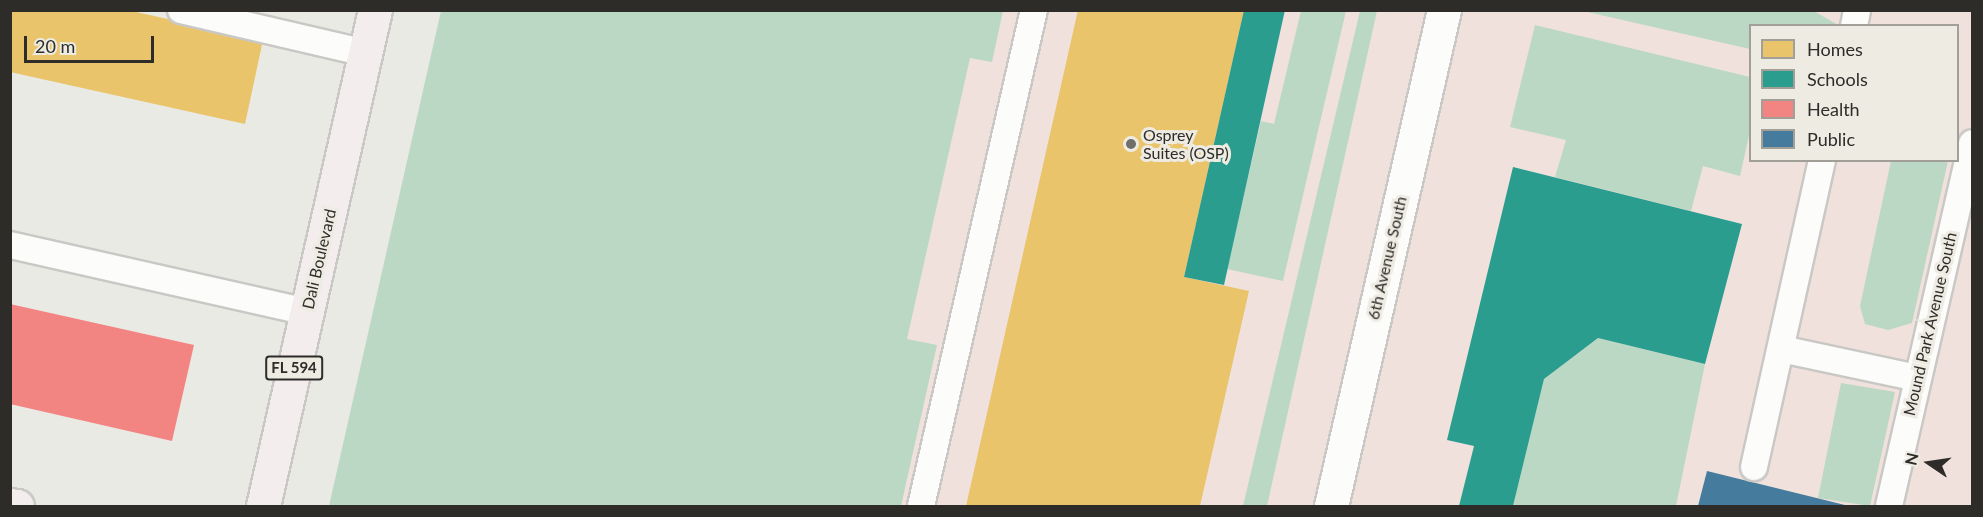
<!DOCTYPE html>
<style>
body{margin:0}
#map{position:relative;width:1983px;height:517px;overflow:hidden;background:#eaeae5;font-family:Lato,sans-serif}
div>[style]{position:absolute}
.commercial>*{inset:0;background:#f0e1dd}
.green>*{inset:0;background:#bbd8c5}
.homes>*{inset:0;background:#e9c46a}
.schools>*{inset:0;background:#2a9d8f}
.health>*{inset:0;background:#f28482}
.public>*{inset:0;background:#457b9d}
.roads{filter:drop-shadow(2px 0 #c9c8c5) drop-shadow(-2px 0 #c9c8c5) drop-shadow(0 2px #c9c8c5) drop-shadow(0 -2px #c9c8c5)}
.service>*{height:26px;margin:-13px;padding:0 13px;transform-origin:13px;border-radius:13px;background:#fcfcfb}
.tertiary>*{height:33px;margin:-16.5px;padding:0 16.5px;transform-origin:16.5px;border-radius:16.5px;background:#fcfcfb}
.primary>*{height:33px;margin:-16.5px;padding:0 16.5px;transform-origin:16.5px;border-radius:16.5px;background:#f4edee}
.dots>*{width:16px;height:16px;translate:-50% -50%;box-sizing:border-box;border:3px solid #edebe2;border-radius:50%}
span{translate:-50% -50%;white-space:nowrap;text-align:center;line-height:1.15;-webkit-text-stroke:6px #edebe2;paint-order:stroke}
.shield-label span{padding:2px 4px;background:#edebe2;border:2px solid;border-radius:4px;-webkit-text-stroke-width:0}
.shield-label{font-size:15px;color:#2e2c29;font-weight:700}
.poi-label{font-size:16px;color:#2e2c29}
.left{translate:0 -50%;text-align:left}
.street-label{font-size:16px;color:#2e2c29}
.frame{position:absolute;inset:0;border:12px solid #2e2c29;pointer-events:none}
.legend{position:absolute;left:1749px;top:24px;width:210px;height:138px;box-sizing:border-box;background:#edebe2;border:2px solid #a19f98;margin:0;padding:8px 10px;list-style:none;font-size:18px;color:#2e2c29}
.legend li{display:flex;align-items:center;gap:12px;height:30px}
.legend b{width:30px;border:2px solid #a19f98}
.north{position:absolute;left:1899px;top:433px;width:60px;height:60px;-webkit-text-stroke:4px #edebe2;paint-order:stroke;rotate:283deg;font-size:16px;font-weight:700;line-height:24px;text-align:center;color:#2e2c29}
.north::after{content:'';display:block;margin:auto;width:21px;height:27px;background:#2e2c29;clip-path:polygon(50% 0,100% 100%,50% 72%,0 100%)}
.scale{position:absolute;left:24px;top:36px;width:130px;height:27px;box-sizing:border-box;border:3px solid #2e2c29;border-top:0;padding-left:8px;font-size:18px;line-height:21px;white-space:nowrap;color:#2e2c29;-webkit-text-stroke:4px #edebe2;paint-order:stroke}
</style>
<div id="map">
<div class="commercial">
<div style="clip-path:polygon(evenodd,441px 11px,1972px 11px,1972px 506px,329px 506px,441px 11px,1750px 26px,1958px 26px,1958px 160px,1750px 160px,1750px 26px)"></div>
</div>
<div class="green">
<div style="clip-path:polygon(441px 11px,1003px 11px,992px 62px,970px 58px,907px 339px,937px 345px,901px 506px,329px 506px)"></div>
<div style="clip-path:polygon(1301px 11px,1346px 11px,1283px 281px,1227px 269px,1261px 121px,1274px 124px)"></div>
<div style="clip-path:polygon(1360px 11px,1377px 11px,1267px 506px,1243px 506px)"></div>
<div style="clip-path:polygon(1814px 11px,1838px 25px,1750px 26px,1750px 49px,1583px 11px)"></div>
<div style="clip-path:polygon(1535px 25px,1750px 77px,1750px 131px,1740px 176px,1703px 166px,1691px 211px,1555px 177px,1566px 140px,1510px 127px)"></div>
<div style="clip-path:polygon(1891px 161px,1948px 161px,1912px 323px,1888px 330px,1865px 324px,1860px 306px)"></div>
<div style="clip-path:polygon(1598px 338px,1705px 364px,1676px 506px,1513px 506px,1544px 379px)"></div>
<div style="clip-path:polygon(1841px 383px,1895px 392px,1870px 506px,1818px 498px)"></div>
</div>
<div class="homes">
<div style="clip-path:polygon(10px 10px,127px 10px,263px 40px,245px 124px,10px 72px)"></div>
<div style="clip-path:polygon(1078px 10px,1244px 10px,1184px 277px,1249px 291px,1200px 506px,966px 506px)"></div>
</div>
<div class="schools">
<div style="clip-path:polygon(1244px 10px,1285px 10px,1224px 285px,1184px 277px)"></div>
<div style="clip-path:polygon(1513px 167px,1742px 224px,1705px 364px,1598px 338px,1544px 379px,1513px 506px,1459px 506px,1474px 446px,1447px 440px)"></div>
</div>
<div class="health">
<div style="clip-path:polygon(10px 304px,194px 345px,172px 441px,10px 404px)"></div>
</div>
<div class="public">
<div style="clip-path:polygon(1707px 471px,1849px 506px,1698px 506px)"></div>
</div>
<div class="roads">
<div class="service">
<div style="left:181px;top:10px;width:190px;rotate:13.1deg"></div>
<div style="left:1854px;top:26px;width:16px;rotate:-79deg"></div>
<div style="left:10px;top:245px;width:304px;rotate:12.7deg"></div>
<div style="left:1781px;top:349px;width:139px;rotate:12deg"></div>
<div style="left:1754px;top:467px;width:314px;rotate:-77.5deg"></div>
<div style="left:921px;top:506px;width:509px;rotate:-77.17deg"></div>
<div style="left:1889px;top:506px;width:372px;rotate:-77.1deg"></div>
</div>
<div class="tertiary">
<div style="left:1331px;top:506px;width:509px;rotate:-77.17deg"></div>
</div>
<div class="primary">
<div style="left:10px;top:505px;width:7px;rotate:8deg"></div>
<div style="left:263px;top:506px;width:508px;rotate:-77.28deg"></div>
</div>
</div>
<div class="dots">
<div style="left:1131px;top:144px;background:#706e6b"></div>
</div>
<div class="shield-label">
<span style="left:294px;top:368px">FL 594</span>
</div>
<div class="poi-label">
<span class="left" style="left:1143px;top:144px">Osprey<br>Suites (OSP)</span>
</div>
<div class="street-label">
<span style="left:1387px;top:258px;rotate:-77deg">6th Avenue South</span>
<span style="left:319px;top:259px;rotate:-77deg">Dali Boulevard</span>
<span style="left:1930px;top:324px;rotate:-77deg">Mound Park Avenue South</span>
</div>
<div class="frame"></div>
<ul class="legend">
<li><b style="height:16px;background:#e9c46a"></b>Homes</li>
<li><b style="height:16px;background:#2a9d8f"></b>Schools</li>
<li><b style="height:16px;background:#f28482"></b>Health</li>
<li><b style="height:16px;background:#457b9d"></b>Public</li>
</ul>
<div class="north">N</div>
<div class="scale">20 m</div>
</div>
